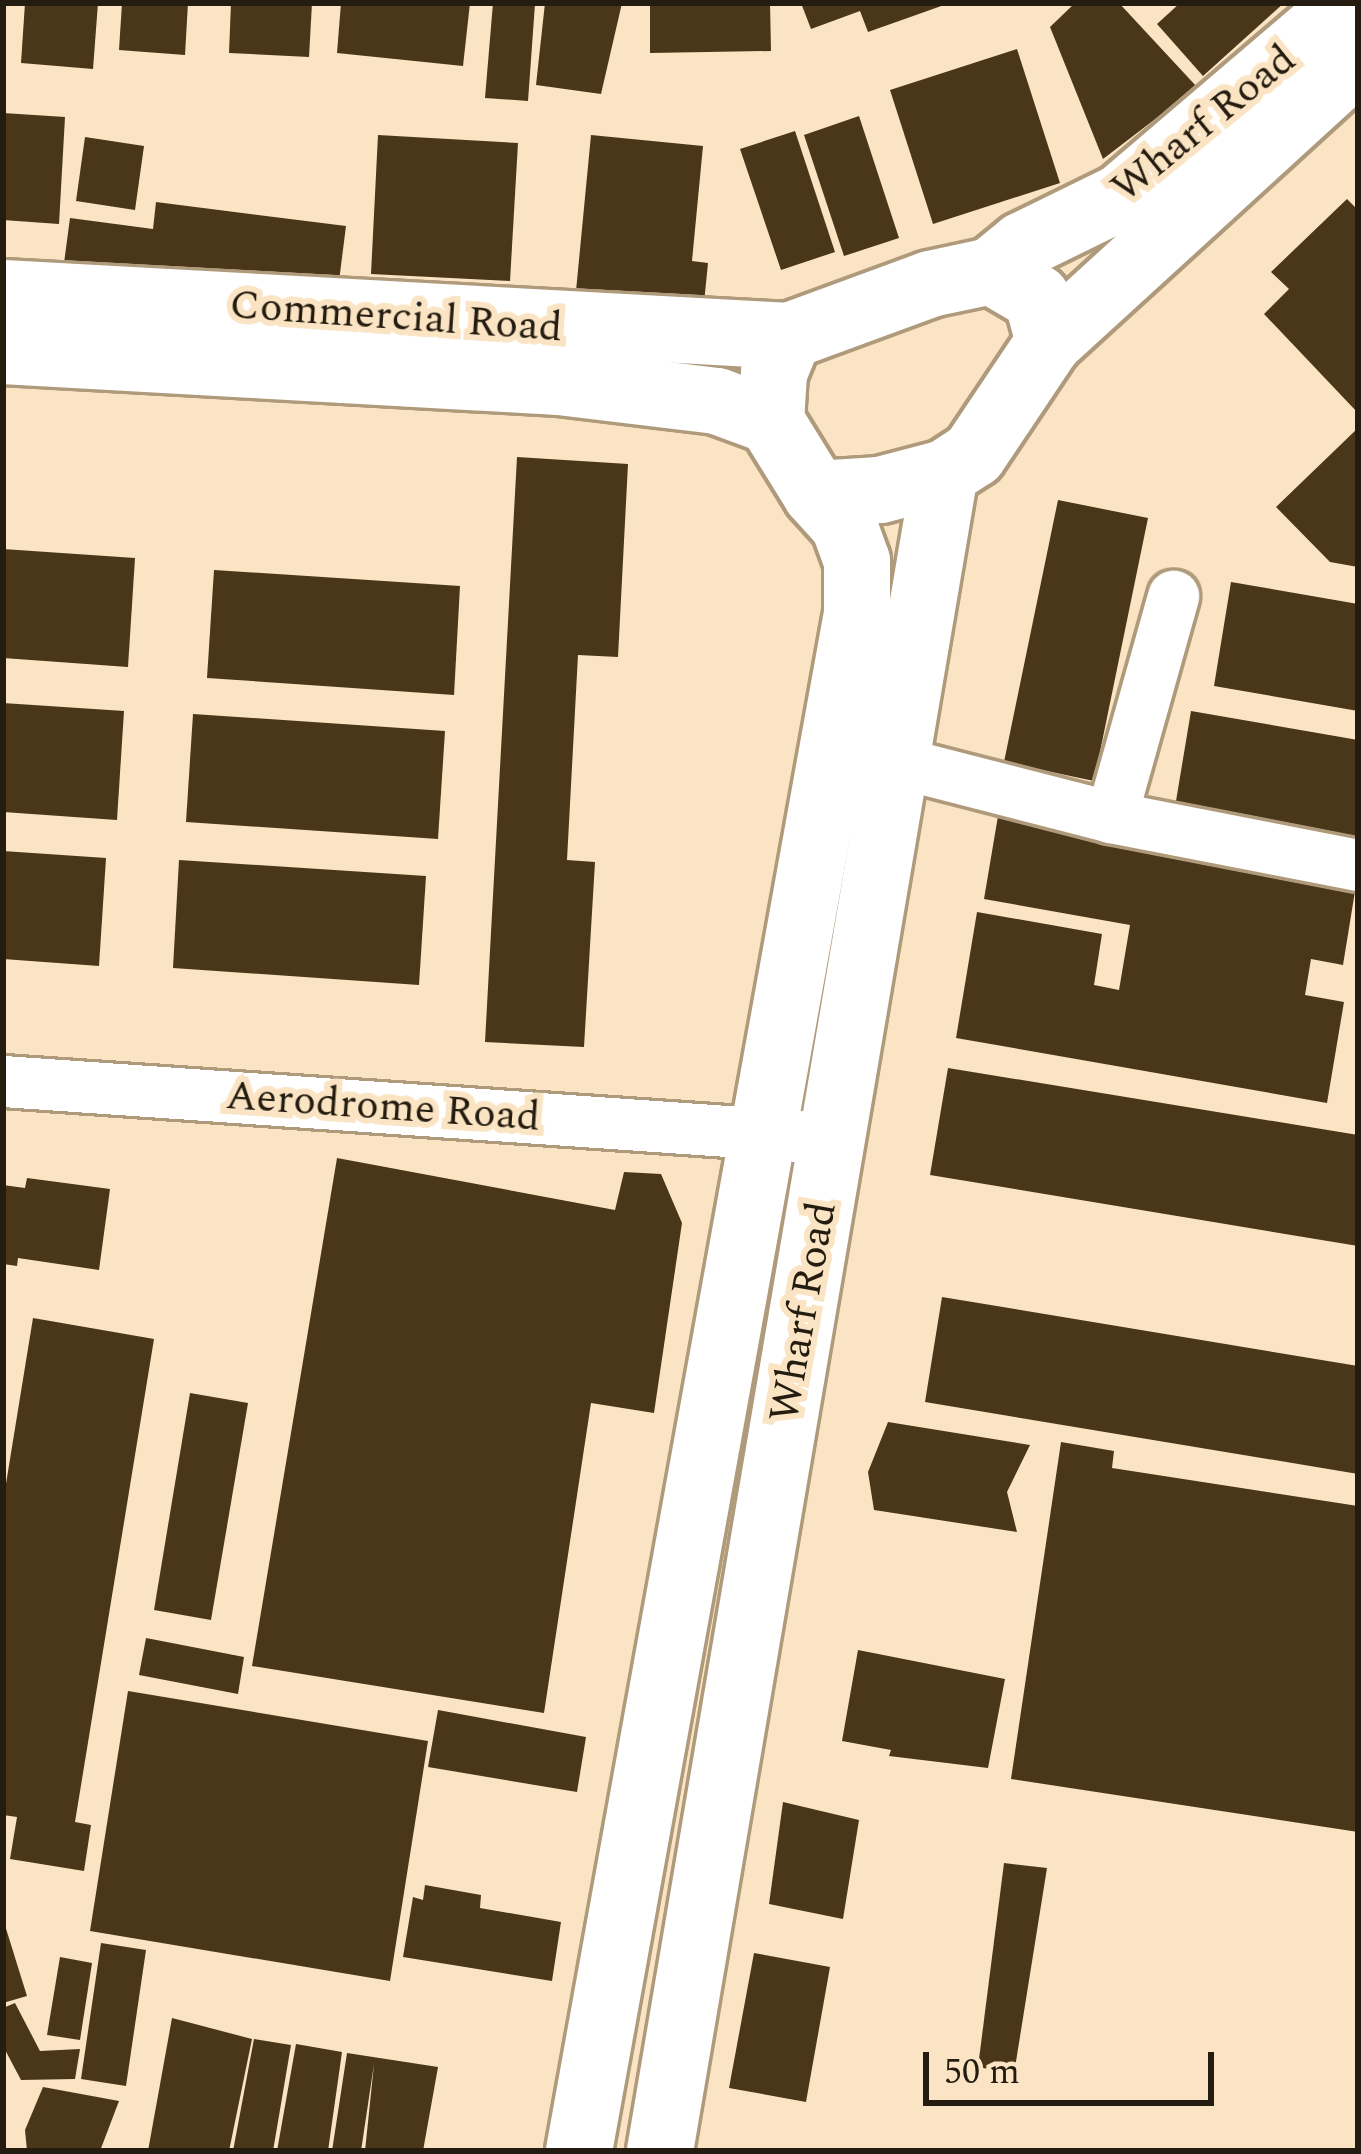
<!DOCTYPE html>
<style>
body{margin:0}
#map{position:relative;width:1361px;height:2154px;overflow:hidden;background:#fae4c3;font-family:Spectral,serif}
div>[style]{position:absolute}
.building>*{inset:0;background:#4a371a}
.roads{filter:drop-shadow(3px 0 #af9a7b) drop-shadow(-3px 0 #af9a7b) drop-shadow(0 3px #af9a7b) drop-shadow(0 -3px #af9a7b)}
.minor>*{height:51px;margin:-25.5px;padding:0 25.5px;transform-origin:25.5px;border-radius:25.5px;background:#fff}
.major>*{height:66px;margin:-33px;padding:0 33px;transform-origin:33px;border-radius:33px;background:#fff}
span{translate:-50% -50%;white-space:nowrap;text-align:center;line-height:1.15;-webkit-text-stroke:12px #fae4c3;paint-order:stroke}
.street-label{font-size:42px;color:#241c10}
.frame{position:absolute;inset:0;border:6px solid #241c10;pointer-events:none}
.scale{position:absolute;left:923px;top:2052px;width:291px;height:54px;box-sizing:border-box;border:6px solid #241c10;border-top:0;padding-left:15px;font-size:36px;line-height:42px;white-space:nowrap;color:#241c10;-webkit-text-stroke:9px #fae4c3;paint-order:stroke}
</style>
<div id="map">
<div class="building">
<div style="clip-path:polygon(25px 3px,98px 3px,93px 69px,21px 63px)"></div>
<div style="clip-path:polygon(122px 3px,188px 3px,185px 55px,119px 50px)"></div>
<div style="clip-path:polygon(231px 3px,312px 3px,309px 57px,229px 53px)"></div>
<div style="clip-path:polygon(341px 3px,470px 3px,463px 66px,337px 53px)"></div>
<div style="clip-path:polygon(493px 3px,535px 4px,528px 101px,485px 98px)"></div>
<div style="clip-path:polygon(545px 3px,622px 3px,601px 94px,536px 85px)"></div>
<div style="clip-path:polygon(650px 3px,770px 3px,771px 51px,650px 53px)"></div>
<div style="clip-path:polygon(801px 3px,946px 3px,947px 4px,868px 32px,860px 11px,811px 29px)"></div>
<div style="clip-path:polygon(1075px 3px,1119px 3px,1197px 87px,1103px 159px,1050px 27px)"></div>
<div style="clip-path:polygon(1180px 3px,1284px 3px,1203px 76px,1157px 24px)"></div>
<div style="clip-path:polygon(1017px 49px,1060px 183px,933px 224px,890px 90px)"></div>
<div style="clip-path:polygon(3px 113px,65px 117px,59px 224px,3px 220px)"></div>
<div style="clip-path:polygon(859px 116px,899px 238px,844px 256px,804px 135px)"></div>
<div style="clip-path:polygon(795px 131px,835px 252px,781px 270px,740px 149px)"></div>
<div style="clip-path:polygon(378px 135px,518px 143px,510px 281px,371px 274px)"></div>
<div style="clip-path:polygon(591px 135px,703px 146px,692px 261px,708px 263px,704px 303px,576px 291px)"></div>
<div style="clip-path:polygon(85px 137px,144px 146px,135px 210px,76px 201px)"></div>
<div style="clip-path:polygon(1347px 199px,1358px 210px,1358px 413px,1264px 314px,1289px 289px,1271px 272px)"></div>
<div style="clip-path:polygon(156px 202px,346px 226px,337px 297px,64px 263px,70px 218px,153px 229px)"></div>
<div style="clip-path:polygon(1358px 428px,1358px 567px,1330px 562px,1276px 507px)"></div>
<div style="clip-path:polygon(517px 457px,628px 464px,618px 657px,578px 655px,567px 860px,595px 862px,584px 1047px,485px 1042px)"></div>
<div style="clip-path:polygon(1058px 500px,1148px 518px,1094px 781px,1004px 762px)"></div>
<div style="clip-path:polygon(3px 549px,135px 558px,128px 667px,3px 658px)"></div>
<div style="clip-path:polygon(214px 570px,460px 586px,454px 695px,207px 678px)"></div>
<div style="clip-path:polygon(1231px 582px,1358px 604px,1358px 711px,1214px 686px)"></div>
<div style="clip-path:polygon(3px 703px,124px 711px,117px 820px,3px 812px)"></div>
<div style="clip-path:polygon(1191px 711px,1358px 740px,1358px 851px,1173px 819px)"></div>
<div style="clip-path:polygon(193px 714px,445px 731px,438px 839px,186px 822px)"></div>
<div style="clip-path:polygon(998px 816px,1357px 879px,1343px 965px,1311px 959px,1305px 995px,1344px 1002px,1327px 1103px,956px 1038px,977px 912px,1102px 934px,1094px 985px,1119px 990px,1130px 925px,984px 899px)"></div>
<div style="clip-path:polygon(3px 851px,106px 858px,99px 966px,3px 959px)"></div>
<div style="clip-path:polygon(179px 860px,426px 876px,419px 985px,173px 968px)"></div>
<div style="clip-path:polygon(948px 1068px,1358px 1135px,1358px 1246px,930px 1175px)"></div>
<div style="clip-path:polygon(337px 1158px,615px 1210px,624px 1172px,661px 1174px,682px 1223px,654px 1413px,591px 1403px,544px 1713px,252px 1666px)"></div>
<div style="clip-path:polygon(27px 1178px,110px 1189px,99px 1270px,18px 1258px,17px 1266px,3px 1264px,3px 1185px,25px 1188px)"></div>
<div style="clip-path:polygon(942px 1297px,1358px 1366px,1358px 1474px,925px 1402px)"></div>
<div style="clip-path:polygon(33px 1318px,154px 1339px,75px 1822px,91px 1825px,84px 1871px,10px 1859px,17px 1817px,3px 1815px,3px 1502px)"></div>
<div style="clip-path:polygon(190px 1393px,248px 1403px,211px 1620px,154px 1610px)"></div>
<div style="clip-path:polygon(888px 1422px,1030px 1445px,1007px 1492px,1017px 1532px,874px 1510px,868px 1472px)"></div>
<div style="clip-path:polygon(1061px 1442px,1114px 1451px,1112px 1468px,1358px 1506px,1358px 1832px,1011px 1779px)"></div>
<div style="clip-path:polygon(146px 1638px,244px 1657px,238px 1694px,139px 1675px)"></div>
<div style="clip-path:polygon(858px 1650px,1005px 1679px,988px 1768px,889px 1756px,891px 1750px,842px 1741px)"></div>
<div style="clip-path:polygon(128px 1691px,428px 1741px,390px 1981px,90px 1931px)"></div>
<div style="clip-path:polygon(438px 1710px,586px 1737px,577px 1792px,428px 1767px)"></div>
<div style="clip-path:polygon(783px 1802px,859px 1820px,843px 1919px,769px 1904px)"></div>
<div style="clip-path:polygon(1004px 1863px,1047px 1868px,1014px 2074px,978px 2067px)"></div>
<div style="clip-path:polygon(425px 1885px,481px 1895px,480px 1908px,561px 1922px,552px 1981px,403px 1957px,413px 1897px,423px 1900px)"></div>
<div style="clip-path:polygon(3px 1919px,27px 1996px,3px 2003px)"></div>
<div style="clip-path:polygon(101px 1943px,146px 1950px,126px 2086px,81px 2079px)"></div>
<div style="clip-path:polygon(754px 1953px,830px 1967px,806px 2102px,729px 2088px)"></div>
<div style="clip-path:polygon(60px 1957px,92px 1963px,80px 2040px,47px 2035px)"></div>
<div style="clip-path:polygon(15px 2003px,40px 2051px,80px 2049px,75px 2079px,21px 2080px,3px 2046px,3px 2008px)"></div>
<div style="clip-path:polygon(172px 2018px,252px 2039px,229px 2151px,148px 2151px)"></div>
<div style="clip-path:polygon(254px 2039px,291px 2045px,273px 2151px,233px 2151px)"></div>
<div style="clip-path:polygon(296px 2044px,342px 2052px,328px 2151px,277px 2151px)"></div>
<div style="clip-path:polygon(347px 2053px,438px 2067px,423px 2151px,365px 2151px,374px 2064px,361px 2151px,332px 2151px)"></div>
<div style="clip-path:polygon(43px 2087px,119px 2101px,100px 2151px,27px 2151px,25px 2130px)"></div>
</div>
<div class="roads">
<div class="minor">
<div style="left:897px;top:762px;width:221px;rotate:14.4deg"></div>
<div style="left:1111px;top:817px;width:230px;rotate:-74.3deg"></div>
<div style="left:1111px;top:817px;width:252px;rotate:11deg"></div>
<div style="left:3px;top:1081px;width:798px;rotate:3.95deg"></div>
</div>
<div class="major">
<div style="left:991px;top:271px;width:53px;rotate:30.4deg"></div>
<div style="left:1037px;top:298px;width:46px;rotate:74.7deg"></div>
<div style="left:1049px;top:342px;width:135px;rotate:123.8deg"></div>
<div style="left:974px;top:454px;width:35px;rotate:147deg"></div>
<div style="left:945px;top:473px;width:67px;rotate:165.3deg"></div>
<div style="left:880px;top:490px;width:64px;rotate:176.4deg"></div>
<div style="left:816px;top:494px;width:86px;rotate:-121.7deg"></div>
<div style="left:771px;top:421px;width:48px;rotate:-86.4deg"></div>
<div style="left:774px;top:373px;width:40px;rotate:-68deg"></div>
<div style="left:789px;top:336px;width:150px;rotate:-20.2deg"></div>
<div style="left:930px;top:284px;width:62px;rotate:-12deg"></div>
<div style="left:991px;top:271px;width:41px;rotate:-39.1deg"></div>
<div style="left:1023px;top:245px;width:109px;rotate:-26.1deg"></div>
<div style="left:1121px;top:197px;width:299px;rotate:-40.5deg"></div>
<div style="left:3px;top:293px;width:787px;rotate:3.13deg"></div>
<div style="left:1049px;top:342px;width:418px;rotate:-42.4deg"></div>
<div style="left:3px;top:351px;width:557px;rotate:3.19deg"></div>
<div style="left:559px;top:382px;width:159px;rotate:6.9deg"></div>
<div style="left:717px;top:401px;width:58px;rotate:20.3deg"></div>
<div style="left:579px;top:2151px;width:1563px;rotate:-79.75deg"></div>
<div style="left:857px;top:613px;width:52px;rotate:-90deg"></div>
<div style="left:857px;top:561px;width:38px;rotate:-110deg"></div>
<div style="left:844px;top:525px;width:42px;rotate:-132.1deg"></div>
<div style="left:660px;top:2151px;width:1702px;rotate:-80.36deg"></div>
</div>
</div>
<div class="street-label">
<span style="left:1204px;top:124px;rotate:-39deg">Wharf Road</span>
<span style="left:396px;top:317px;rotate:4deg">Commercial Road</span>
<span style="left:383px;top:1107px;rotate:4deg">Aerodrome Road</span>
<span style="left:804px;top:1312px;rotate:-80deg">Wharf Road</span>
</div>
<div class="frame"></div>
<div class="scale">50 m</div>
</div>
